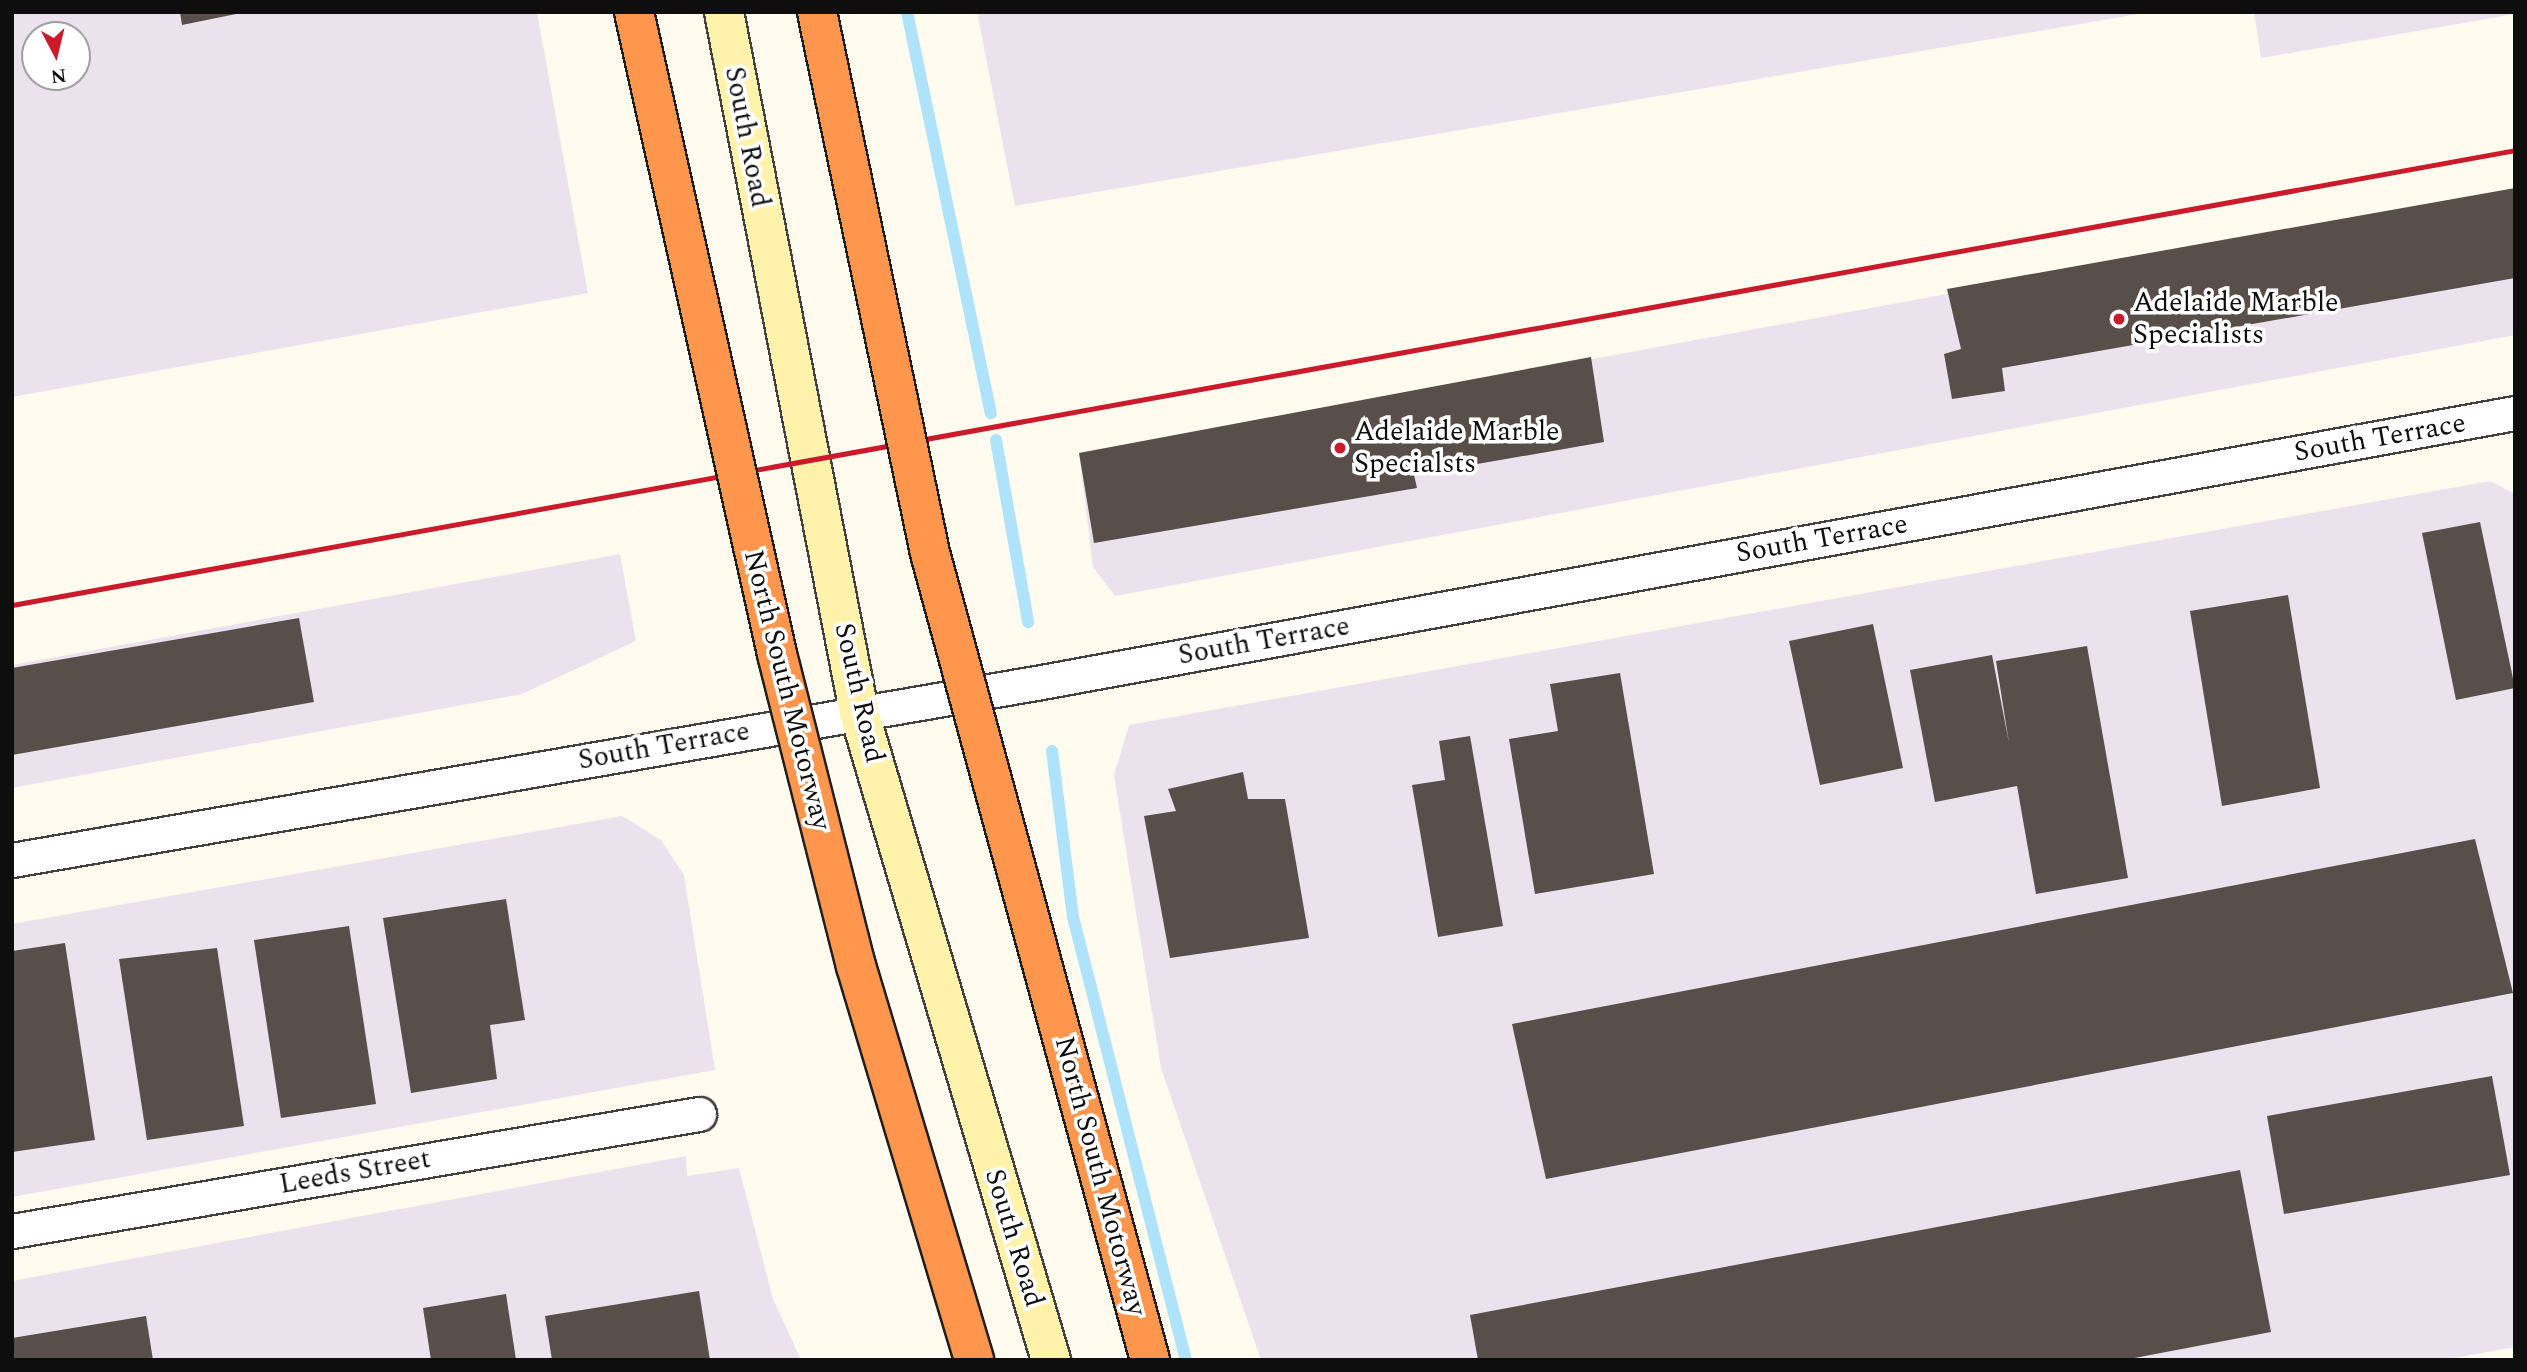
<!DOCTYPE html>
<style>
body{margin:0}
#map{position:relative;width:2527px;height:1372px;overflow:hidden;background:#fffbef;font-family:Spectral,serif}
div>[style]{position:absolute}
.industrial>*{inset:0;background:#ece2ee}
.stream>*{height:12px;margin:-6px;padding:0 6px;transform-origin:6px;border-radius:6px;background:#afe3fb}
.building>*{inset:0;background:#584e4a}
.roads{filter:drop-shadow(2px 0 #414141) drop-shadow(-2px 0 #414141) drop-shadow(0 2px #414141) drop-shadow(0 -2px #414141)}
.minor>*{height:33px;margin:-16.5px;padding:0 16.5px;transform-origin:16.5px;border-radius:16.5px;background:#fff}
.secondary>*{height:38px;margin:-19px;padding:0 19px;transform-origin:19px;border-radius:19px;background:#fff2aa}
.rail>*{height:5px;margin:-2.5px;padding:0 2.5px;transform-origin:2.5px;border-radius:2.5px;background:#cb1a2b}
.bridges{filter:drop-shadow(2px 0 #1f1f1f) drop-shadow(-2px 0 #1f1f1f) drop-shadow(0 2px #1f1f1f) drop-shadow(0 -2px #1f1f1f)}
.motorway-bridge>*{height:38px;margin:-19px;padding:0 19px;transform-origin:19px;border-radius:19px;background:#ff964d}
.dots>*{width:19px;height:19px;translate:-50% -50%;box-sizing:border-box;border:4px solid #fff;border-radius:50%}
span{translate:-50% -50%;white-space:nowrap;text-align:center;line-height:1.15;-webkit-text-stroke:7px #fff;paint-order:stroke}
.street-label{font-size:28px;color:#0e0e0e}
.poi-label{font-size:28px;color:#0e0e0e}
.left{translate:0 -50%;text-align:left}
.frame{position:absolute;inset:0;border:14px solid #0e0e0e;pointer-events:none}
.north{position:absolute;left:21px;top:21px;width:70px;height:70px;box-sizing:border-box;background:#fff;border:2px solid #9f9f9f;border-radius:50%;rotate:173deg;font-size:19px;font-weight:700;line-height:28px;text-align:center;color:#0e0e0e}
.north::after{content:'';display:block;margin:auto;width:24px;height:32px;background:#cb1a2b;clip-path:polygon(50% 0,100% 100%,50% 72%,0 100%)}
</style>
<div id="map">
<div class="industrial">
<div style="clip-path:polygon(evenodd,12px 12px,537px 12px,588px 293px,12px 397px,12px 12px,35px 35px,77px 35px,77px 77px,35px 77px,35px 35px)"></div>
<div style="clip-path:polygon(977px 12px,2150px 12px,1015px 206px)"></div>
<div style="clip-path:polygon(2254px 12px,2515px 12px,2515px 14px,2261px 58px)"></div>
<div style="clip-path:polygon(2515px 190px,2515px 335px,1115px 596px,1093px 567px,1079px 453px)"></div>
<div style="clip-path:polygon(2490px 481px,2515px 494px,2515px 1347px,2443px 1360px,1261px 1360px,1161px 1068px,1114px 775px,1129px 725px)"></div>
<div style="clip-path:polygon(620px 554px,636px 641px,522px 694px,12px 788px,12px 665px)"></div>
<div style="clip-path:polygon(622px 816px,661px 840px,684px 875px,715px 1070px,12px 1197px,12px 924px)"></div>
<div style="clip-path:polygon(686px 1156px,687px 1176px,739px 1168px,773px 1299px,801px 1360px,12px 1360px,12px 1281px)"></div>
</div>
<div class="stream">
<div style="left:907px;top:12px;width:410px;rotate:78.2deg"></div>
<div style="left:996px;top:440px;width:185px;rotate:80deg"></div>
<div style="left:1052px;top:751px;width:167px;rotate:82.8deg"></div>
<div style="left:1073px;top:917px;width:457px;rotate:75.7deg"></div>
</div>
<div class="building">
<div style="clip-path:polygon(180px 12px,241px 12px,241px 13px,182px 25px)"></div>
<div style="clip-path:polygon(2515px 188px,2515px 278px,2002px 368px,2005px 391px,1952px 399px,1944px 354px,1961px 349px,1947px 289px)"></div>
<div style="clip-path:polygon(1591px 357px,1604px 442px,1414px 475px,1417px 488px,1094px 543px,1079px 453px)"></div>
<div style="clip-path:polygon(2480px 522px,2515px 688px,2456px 700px,2422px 533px)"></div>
<div style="clip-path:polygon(2288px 595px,2320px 788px,2222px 806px,2190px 611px)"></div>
<div style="clip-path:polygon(299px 618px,314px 702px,12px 755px,12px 668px)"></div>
<div style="clip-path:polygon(1873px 624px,1903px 768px,1820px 785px,1789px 641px)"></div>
<div style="clip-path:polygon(2087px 646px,2128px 878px,2036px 894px,2017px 786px,1935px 802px,1910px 670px,1992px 655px,2009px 743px,1996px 661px)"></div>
<div style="clip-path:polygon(1620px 673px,1654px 874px,1535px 894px,1509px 739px,1558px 731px,1550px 684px)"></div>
<div style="clip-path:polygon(1470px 736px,1503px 926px,1438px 937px,1412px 785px,1445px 780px,1439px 741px)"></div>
<div style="clip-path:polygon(1243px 772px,1248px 799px,1285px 799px,1309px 938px,1170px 958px,1144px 816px,1176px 811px,1168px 789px)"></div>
<div style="clip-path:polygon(2475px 839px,2513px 993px,1546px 1179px,1512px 1024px)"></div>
<div style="clip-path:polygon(506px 899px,525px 1020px,490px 1025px,497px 1079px,411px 1093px,383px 918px)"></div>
<div style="clip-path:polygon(349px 926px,376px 1104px,281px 1118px,254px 940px)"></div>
<div style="clip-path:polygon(65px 943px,95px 1140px,12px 1152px,12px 951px)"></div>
<div style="clip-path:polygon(217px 948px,244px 1126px,147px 1140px,119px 959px)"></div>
<div style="clip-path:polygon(2492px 1076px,2510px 1175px,2284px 1214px,2267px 1116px)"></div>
<div style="clip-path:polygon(2240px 1170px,2271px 1332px,2124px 1360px,1478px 1360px,1470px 1315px)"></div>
<div style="clip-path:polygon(699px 1291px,710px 1360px,552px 1360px,545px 1316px)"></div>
<div style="clip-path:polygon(506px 1294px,516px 1360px,431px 1360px,423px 1308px)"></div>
<div style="clip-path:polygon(146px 1316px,153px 1360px,12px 1360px,12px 1338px)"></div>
</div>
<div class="roads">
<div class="minor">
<div style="left:12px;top:860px;width:1039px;rotate:-9.81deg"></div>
<div style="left:1036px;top:683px;width:1503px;rotate:-10.35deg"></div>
<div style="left:12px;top:1231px;width:697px;rotate:-9.67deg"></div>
</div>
<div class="secondary">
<div style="left:724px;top:12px;width:713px;rotate:79.08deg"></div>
<div style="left:859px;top:712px;width:676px;rotate:73.5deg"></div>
</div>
</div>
<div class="rail">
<div style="left:12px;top:605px;width:2544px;rotate:-10.3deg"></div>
</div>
<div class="bridges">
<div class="motorway-bridge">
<div style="left:634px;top:12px;width:658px;rotate:77.44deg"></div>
<div style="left:777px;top:654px;width:322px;rotate:75.8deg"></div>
<div style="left:856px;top:966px;width:411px;rotate:73.3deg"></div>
<div style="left:817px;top:12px;width:553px;rotate:78.2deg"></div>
<div style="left:930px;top:553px;width:836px;rotate:74.75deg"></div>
</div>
</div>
<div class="dots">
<div style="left:2119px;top:319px;background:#cb1a2b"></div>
<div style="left:1340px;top:448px;background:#cb1a2b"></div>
</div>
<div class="street-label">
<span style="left:747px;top:137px;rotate:79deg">South Road</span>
<span style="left:2380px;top:438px;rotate:-10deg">South Terrace</span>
<span style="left:1822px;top:539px;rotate:-10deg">South Terrace</span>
<span style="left:1264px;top:641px;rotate:-10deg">South Terrace</span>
<span style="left:787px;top:690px;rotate:76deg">North South Motorway</span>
<span style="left:859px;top:693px;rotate:77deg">South Road</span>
<span style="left:664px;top:746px;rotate:-10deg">South Terrace</span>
<span style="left:355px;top:1172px;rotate:-10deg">Leeds Street</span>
<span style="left:1100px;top:1176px;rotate:75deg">North South Motorway</span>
<span style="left:1014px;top:1238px;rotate:73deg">South Road</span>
</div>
<div class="poi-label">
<span class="left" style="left:2133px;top:319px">Adelaide Marble<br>Specialists</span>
<span class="left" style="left:1354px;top:448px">Adelaide Marble<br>Specialsts</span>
</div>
<div class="frame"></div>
<div class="north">N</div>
</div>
